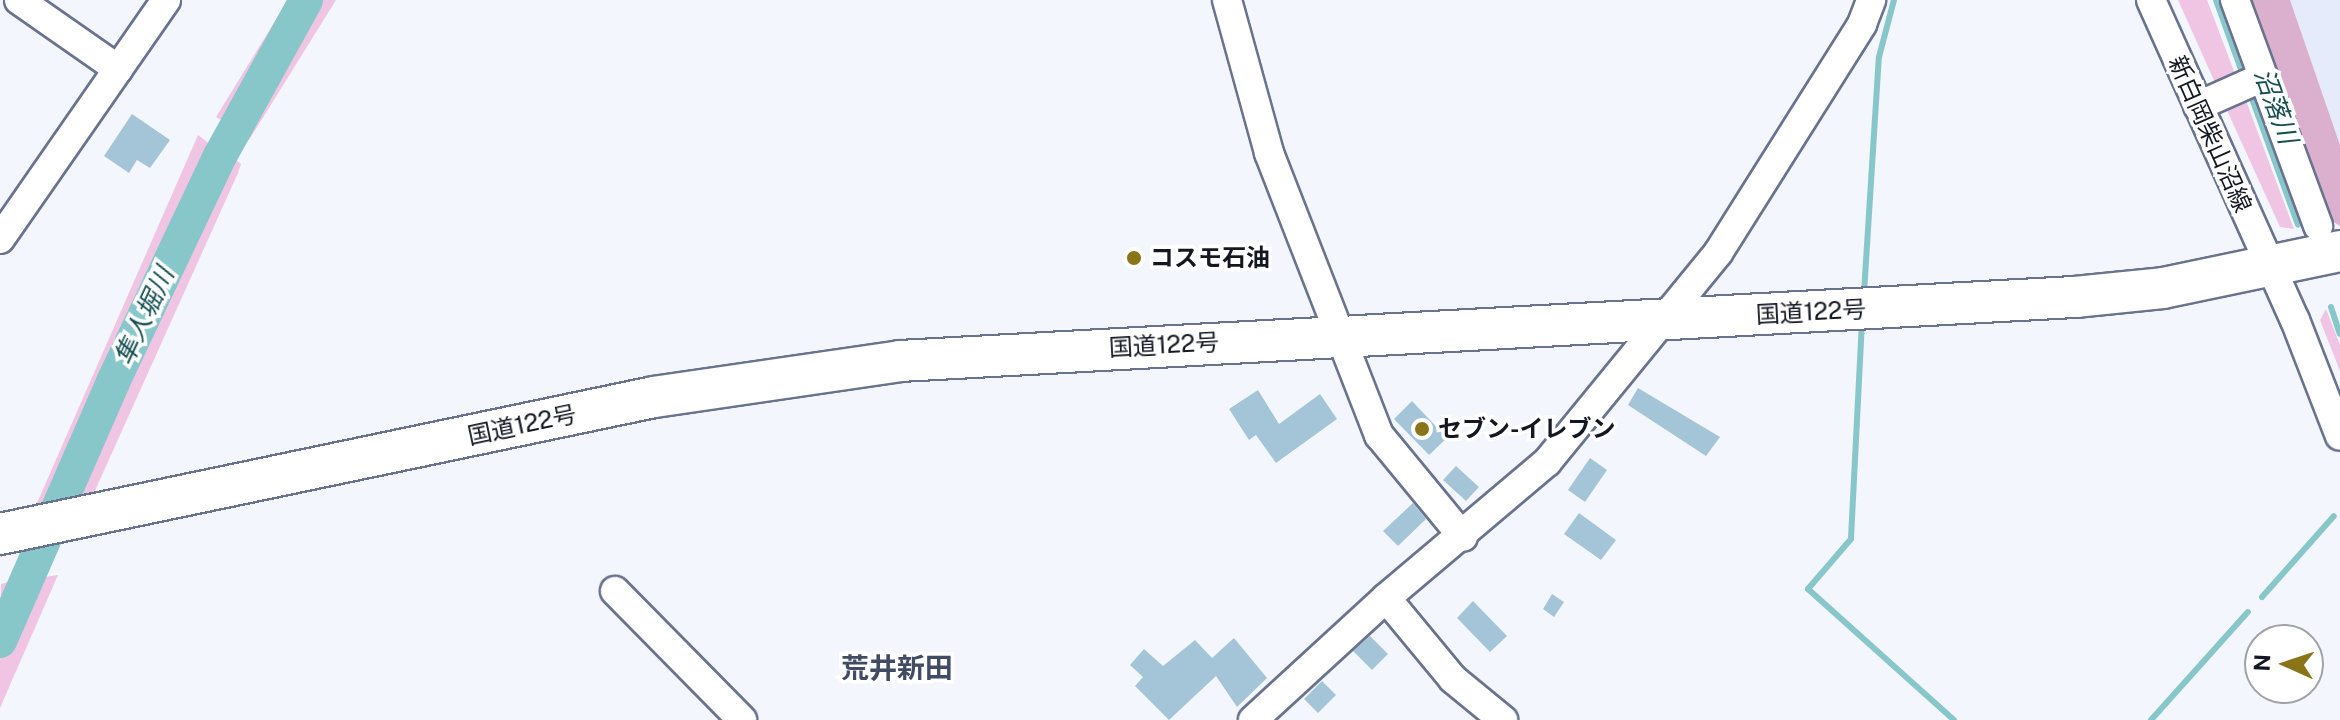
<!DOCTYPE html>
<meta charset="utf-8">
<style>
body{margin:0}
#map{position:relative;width:2340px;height:720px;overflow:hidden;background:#f3f6fc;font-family:"Public Sans","Noto Sans JP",sans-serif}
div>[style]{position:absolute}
.built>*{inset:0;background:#e5ebfa}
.green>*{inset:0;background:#f0c5e3}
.forest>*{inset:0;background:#dbafce}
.stream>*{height:6px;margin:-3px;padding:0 3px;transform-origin:3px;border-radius:3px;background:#87c6c9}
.river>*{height:34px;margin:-17px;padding:0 17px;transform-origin:17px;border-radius:17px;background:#87c6c9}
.building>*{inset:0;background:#a4c5d8}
.roads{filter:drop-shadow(2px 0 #69738e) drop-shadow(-2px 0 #69738e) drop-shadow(0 2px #69738e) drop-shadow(0 -2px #69738e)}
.minor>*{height:28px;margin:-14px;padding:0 14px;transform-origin:14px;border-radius:14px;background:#fff}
.highway>*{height:40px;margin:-20px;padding:0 20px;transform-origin:20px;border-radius:20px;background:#fff}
.dots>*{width:22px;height:22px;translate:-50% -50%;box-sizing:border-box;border:4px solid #fff;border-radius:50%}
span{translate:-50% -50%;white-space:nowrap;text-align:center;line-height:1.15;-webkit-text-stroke:7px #fff;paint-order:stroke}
.street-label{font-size:24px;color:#131722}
.poi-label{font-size:24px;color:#131722;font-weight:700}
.left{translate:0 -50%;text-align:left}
.water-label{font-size:26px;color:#174f51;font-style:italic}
.quarter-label{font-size:28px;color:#414b64;font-weight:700}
.north{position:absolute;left:2244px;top:624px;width:80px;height:80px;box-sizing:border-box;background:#fff;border:2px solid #a1a2a7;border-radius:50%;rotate:273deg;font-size:22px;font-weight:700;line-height:32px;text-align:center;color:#131722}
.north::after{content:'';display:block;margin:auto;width:28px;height:36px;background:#8a7418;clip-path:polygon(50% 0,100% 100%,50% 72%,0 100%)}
</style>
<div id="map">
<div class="built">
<div style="clip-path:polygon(2290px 0,2340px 0,2340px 145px)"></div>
</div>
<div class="green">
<div style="clip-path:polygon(288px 0,299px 0,228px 124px,216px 117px)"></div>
<div style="clip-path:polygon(312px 0,336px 0,249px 140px,238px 134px)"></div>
<div style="clip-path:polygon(2178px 0,2207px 0,2237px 79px,2217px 87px)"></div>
<div style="clip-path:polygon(2245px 98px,2294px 229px,2280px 227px,2225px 106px)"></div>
<div style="clip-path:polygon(198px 135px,215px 148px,50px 503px,37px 503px)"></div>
<div style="clip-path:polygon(230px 155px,241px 164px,238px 173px,93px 495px,72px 498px,106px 414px)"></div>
<div style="clip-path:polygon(2326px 309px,2340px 345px,2340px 371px,2320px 320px)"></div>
<div style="clip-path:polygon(58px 575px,0 708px,0 653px,32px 579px)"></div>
<div style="clip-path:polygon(23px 578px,3px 623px,0 629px,1px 584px)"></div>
</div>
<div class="forest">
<div style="clip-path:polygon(2247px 0,2290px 0,2340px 145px,2340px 226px,2326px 217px)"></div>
</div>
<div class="stream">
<div style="left:2216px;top:0;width:80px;rotate:70.2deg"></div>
<div style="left:2250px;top:93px;width:140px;rotate:70deg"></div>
<div style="left:1864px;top:293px;width:236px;rotate:-86.4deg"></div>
<div style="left:1879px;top:57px;width:59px;rotate:-75.3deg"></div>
<div style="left:2331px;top:307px;width:28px;rotate:72deg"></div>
<div style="left:1862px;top:321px;width:218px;rotate:92.9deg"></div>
<div style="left:1851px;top:539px;width:66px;rotate:130.7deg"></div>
<div style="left:1808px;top:589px;width:196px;rotate:41.9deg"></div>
<div style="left:2262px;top:597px;width:108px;rotate:-48.4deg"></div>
<div style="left:2151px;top:720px;width:145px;rotate:-48.1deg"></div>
</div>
<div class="river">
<div style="left:0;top:641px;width:283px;rotate:-66.4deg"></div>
<div style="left:113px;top:382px;width:250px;rotate:-64.7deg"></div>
<div style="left:220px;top:156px;width:178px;rotate:-61.1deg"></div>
</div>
<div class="building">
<div style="clip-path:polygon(132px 114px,170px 140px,150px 168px,137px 160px,129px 173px,104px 156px)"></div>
<div style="clip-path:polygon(1638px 388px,1720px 437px,1706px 456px,1628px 405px)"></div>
<div style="clip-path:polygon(1258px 390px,1279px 424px,1320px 394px,1337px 419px,1276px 463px,1256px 435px,1249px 440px,1229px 409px)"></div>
<div style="clip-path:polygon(1412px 401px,1447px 438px,1429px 455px,1394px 419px)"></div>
<div style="clip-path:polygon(1590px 458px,1607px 470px,1585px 502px,1568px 490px)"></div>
<div style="clip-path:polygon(1456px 466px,1479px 487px,1466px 501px,1443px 480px)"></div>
<div style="clip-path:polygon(1413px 503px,1426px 519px,1398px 546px,1383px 531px)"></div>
<div style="clip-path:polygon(1579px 513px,1616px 540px,1601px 560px,1564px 534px)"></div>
<div style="clip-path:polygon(1552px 594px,1564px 602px,1554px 617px,1543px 609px)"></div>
<div style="clip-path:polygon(1473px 601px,1507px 636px,1490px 652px,1457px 618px)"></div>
<div style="clip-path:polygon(1370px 636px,1388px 654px,1372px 670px,1353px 651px)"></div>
<div style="clip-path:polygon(1234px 638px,1267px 678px,1237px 707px,1216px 676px,1169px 720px,1135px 686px,1143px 677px,1130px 665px,1144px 649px,1163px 666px,1195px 640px,1212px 658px)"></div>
<div style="clip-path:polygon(1322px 681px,1336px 695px,1318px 713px,1304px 699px)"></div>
</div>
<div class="roads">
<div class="minor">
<div style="left:19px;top:0;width:121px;rotate:34.9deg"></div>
<div style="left:1227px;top:0;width:159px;rotate:74.6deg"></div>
<div style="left:1269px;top:153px;width:303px;rotate:68.7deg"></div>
<div style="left:1379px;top:435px;width:132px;rotate:50.5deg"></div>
<div style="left:2151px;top:0;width:351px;rotate:65.8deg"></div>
<div style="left:2295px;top:320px;width:124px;rotate:68.8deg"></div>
<div style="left:2235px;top:0;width:241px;rotate:69.8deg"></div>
<div style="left:2198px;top:106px;width:71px;rotate:-24deg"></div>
<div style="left:0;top:239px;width:291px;rotate:-55.2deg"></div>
<div style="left:615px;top:591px;width:181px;rotate:45.4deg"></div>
<div style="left:1386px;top:598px;width:105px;rotate:50.4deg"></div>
<div style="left:1453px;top:679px;width:65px;rotate:39.4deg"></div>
<div style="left:1253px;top:720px;width:180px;rotate:-42.5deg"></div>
<div style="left:1386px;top:598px;width:211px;rotate:-40.2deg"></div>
<div style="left:1547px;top:462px;width:270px;rotate:-50.7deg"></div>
<div style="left:1718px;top:253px;width:271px;rotate:-57.8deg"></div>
<div style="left:1862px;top:24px;width:26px;rotate:-69deg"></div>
</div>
<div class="highway">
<div style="left:0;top:534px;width:668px;rotate:-11.83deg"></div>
<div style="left:654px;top:397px;width:249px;rotate:-8.3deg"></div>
<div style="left:900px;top:361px;width:1177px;rotate:-3.12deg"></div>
<div style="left:2075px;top:297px;width:88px;rotate:-5.8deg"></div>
<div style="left:2163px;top:288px;width:181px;rotate:-11.8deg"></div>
</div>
</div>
<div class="dots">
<div style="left:1134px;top:258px;background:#8a7418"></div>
<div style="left:1422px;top:429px;background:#8a7418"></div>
</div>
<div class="street-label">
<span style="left:2210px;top:134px;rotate:66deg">新白岡柴山沼線</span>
<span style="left:1811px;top:312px;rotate:-3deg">国道122号</span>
<span style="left:1164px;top:345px;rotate:-3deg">国道122号</span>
<span style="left:522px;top:425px;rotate:-12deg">国道122号</span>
</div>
<div class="poi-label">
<span class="left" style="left:1150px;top:258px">コスモ石油</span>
<span class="left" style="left:1438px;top:429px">セブン-イレブン</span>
</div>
<div class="water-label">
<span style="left:2276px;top:106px;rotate:70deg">沼落川</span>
<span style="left:144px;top:316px;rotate:-65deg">隼人堀川</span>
</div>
<div class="quarter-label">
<span style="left:897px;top:668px">荒井新田</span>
</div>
<div class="north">N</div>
</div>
